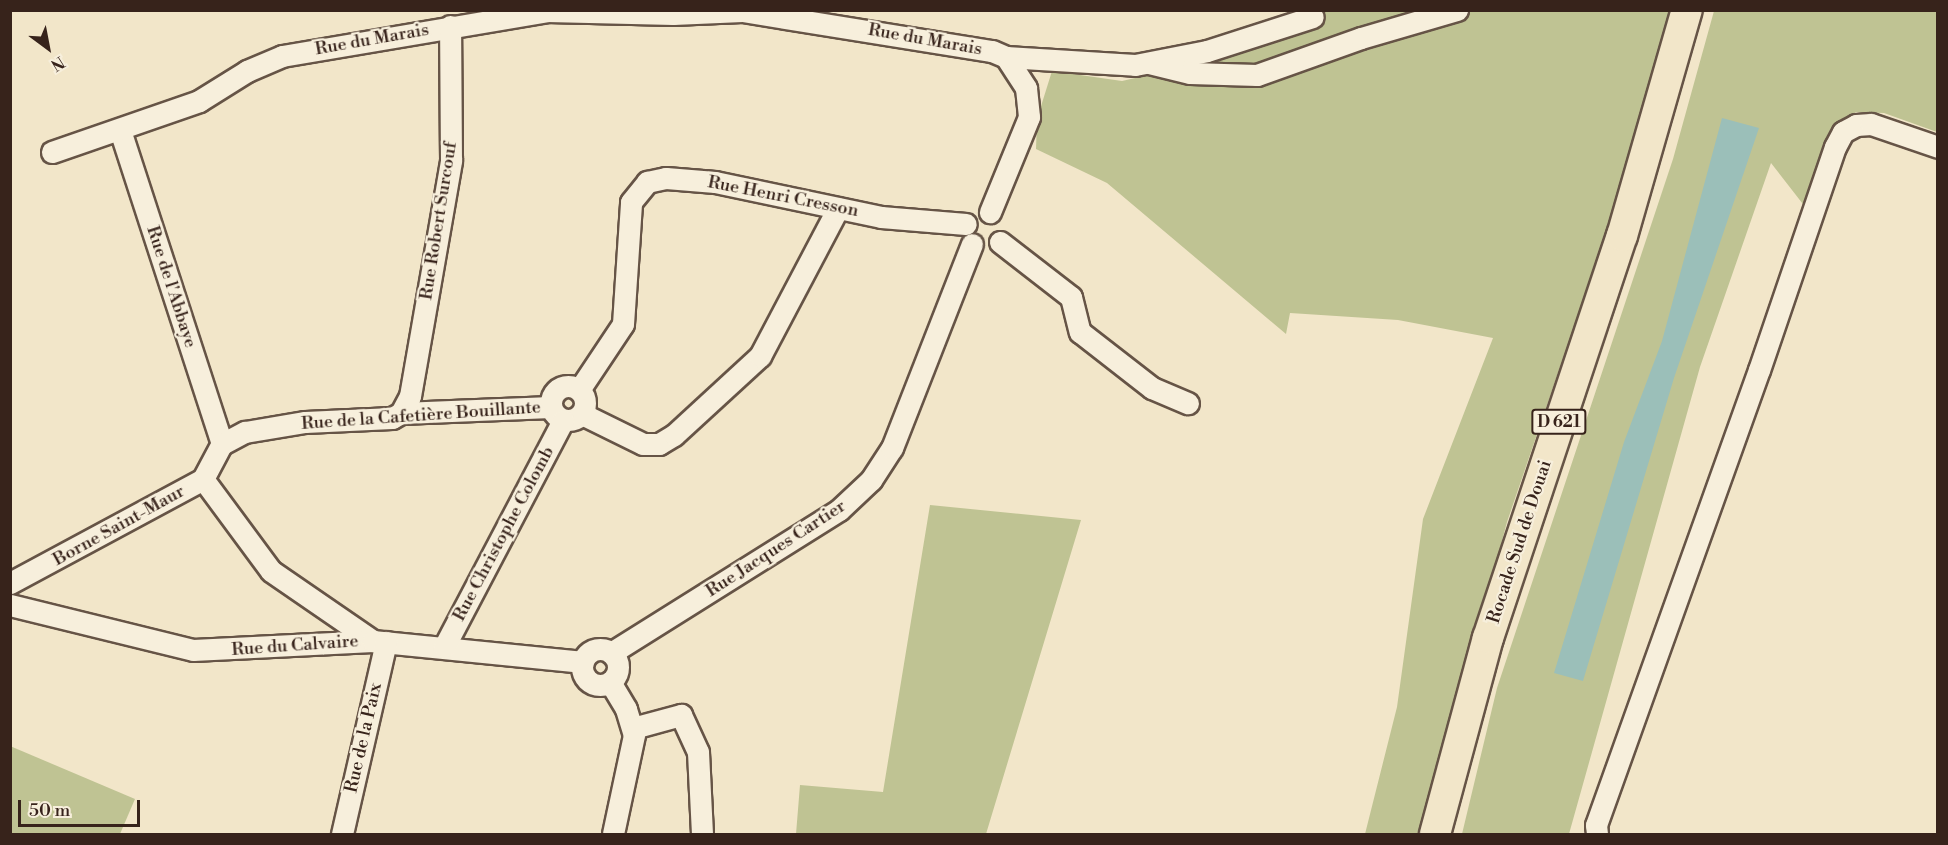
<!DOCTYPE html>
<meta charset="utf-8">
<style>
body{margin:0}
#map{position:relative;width:1948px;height:845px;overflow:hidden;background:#f2e6c9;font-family:"Libre Bodoni",serif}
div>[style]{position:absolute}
.green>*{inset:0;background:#bfc393}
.water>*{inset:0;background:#9bbfb9}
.roads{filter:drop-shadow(2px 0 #665446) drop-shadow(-2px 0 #665446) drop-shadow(0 2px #665446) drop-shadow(0 -2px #665446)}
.minor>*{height:21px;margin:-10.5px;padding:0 10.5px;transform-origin:10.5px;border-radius:10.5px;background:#f7efdc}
.minor>.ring{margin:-10.5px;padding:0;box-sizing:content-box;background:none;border:21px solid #f7efdc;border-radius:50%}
.highway>*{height:30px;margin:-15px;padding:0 15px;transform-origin:15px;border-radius:15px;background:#f2e6c9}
span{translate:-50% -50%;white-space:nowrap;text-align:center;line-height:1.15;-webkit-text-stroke:4.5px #f7efdc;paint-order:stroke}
.shield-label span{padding:2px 4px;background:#f7efdc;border:2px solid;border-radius:4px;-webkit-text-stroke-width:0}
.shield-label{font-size:16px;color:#37231b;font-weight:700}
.street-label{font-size:18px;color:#37231b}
.frame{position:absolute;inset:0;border:12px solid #37231b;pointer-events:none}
.north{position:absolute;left:18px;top:18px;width:60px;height:60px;-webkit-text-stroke:4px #f7efdc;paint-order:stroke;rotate:148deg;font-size:16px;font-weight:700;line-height:24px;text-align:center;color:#37231b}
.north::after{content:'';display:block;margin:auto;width:21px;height:27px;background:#37231b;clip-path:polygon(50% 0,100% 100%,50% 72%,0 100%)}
.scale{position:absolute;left:18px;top:800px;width:122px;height:27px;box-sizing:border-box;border:3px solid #37231b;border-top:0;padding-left:8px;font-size:18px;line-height:21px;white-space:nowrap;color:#37231b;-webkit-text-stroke:4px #f7efdc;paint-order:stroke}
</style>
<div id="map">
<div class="green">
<div style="clip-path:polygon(1323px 11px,1676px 11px,1674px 34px,1507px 522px,1424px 834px,1365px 834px,1397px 707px,1423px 519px,1493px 338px,1398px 320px,1290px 313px,1286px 334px,1107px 183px,1036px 149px,1037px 119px,1052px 71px,1122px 81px,1188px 66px,1322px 22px)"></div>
<div style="clip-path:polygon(1714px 11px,1937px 11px,1937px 132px,1884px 113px,1856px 112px,1842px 122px,1806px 208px,1771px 163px,1700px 367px,1569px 834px,1462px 834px,1497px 688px,1673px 159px)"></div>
<div style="clip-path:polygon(930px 505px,1081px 520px,986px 834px,796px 834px,800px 785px,883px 792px)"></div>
<div style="clip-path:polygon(10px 746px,135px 799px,120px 834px,11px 834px)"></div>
</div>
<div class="water">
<div style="clip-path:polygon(1722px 118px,1759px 128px,1674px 378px,1583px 681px,1554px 673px,1624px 442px,1662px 341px)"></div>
</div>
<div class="roads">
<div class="minor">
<div style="left:1006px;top:57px;width:129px;rotate:3.5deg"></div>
<div style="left:1135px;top:65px;width:73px;rotate:-11deg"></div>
<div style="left:1207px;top:51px;width:111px;rotate:-17.8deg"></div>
<div style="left:1149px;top:63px;width:42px;rotate:13.7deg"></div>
<div style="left:1190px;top:73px;width:67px;rotate:1.7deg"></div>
<div style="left:1257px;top:75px;width:110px;rotate:-19.6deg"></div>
<div style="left:1361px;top:38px;width:100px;rotate:-16.3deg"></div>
<div style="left:120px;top:130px;width:330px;rotate:72deg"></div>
<div style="left:52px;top:152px;width:156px;rotate:-19.1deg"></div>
<div style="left:199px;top:101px;width:57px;rotate:-32deg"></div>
<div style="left:247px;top:71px;width:38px;rotate:-23deg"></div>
<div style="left:282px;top:56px;width:269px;rotate:-9.6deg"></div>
<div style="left:547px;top:11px;width:126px;rotate:1.4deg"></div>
<div style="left:673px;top:14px;width:69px;rotate:-2.5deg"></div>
<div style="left:742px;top:11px;width:253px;rotate:9.1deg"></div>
<div style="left:992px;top:51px;width:15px;rotate:23deg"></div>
<div style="left:1006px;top:57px;width:37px;rotate:57deg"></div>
<div style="left:1026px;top:88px;width:29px;rotate:84deg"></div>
<div style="left:1029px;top:117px;width:103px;rotate:112.3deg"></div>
<div style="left:1000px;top:242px;width:90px;rotate:37.8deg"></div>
<div style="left:1071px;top:297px;width:36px;rotate:76deg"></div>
<div style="left:1080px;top:332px;width:91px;rotate:37.9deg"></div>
<div style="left:1152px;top:388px;width:39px;rotate:23deg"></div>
<div class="ring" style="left:551px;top:386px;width:13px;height:13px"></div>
<div style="left:579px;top:390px;width:79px;rotate:-56.3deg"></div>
<div style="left:623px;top:324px;width:122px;rotate:-86.2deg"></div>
<div style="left:631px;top:202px;width:26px;rotate:-51deg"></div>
<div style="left:647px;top:182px;width:19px;rotate:-12deg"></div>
<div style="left:666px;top:178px;width:49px;rotate:4.7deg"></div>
<div style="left:715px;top:182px;width:170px;rotate:11.9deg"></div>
<div style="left:881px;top:217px;width:85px;rotate:4.7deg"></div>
<div style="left:401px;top:413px;width:19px;rotate:-62deg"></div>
<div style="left:410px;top:396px;width:240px;rotate:-80.1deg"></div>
<div style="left:451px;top:160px;width:134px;rotate:-90.4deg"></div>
<div style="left:582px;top:414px;width:68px;rotate:26.2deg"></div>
<div style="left:643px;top:444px;width:16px"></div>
<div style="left:659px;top:444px;width:17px;rotate:-31deg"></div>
<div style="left:674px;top:435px;width:117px;rotate:-42.6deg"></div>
<div style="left:760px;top:356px;width:167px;rotate:-62.2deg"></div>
<div style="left:203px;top:479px;width:114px;rotate:53.5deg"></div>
<div style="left:271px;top:571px;width:124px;rotate:34.5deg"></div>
<div style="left:10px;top:583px;width:219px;rotate:-28.3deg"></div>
<div style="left:203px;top:479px;width:40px;rotate:-62deg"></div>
<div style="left:222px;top:444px;width:26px;rotate:-28deg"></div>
<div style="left:245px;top:432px;width:61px;rotate:-9.5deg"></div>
<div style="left:305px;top:422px;width:87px;rotate:-2.6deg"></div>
<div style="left:392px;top:418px;width:10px;rotate:-29deg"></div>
<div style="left:401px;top:413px;width:150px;rotate:-2.3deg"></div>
<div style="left:10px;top:605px;width:188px;rotate:13.8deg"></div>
<div style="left:193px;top:650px;width:180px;rotate:-2.9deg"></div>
<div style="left:373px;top:641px;width:211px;rotate:5.7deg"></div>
<div style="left:444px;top:647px;width:256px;rotate:-62.3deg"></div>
<div class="ring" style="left:582px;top:649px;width:15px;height:15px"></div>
<div style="left:611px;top:653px;width:269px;rotate:-32.1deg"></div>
<div style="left:839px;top:510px;width:44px;rotate:-43.2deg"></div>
<div style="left:871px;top:480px;width:38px;rotate:-57deg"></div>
<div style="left:892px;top:448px;width:219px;rotate:-68.6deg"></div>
<div style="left:610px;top:682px;width:31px;rotate:59deg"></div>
<div style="left:626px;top:709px;width:27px;rotate:73deg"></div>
<div style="left:634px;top:735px;width:101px;rotate:102deg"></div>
<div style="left:633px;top:728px;width:50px;rotate:-15.2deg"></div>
<div style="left:681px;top:715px;width:41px;rotate:65.3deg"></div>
<div style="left:698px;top:752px;width:82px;rotate:87.2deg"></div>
<div style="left:342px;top:834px;width:197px;rotate:-77.1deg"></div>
<div style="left:1597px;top:834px;width:9px;rotate:-96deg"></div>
<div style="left:1596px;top:825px;width:483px;rotate:-70.3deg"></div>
<div style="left:1759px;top:370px;width:236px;rotate:-71.2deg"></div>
<div style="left:1835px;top:147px;width:17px;rotate:-62deg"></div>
<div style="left:1843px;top:132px;width:15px;rotate:-28deg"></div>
<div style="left:1856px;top:125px;width:15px;rotate:-4deg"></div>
<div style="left:1871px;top:124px;width:71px;rotate:18.9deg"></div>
</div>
<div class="highway">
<div style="left:1435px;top:834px;width:203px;rotate:-74.9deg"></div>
<div style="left:1488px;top:638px;width:424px;rotate:-71.6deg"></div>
<div style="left:1622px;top:236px;width:235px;rotate:-74deg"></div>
</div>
</div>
<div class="shield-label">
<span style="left:1559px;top:422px">D 621</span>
</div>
<div class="street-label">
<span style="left:372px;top:40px;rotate:-10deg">Rue du Marais</span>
<span style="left:925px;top:40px;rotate:10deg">Rue du Marais</span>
<span style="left:783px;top:197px;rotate:11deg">Rue Henri Cresson</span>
<span style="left:439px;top:221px;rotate:-81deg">Rue Robert Surcouf</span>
<span style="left:171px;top:287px;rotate:72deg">Rue de l'Abbaye</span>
<span style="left:421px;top:416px;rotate:-4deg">Rue de la Cafetière Bouillante</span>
<span style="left:119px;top:526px;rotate:-29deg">Borne Saint-Maur</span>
<span style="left:504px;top:534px;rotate:-62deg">Rue Christophe Colomb</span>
<span style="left:1520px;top:542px;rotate:-72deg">Rocade Sud de Douai</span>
<span style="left:776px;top:549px;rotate:-33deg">Rue Jacques Cartier</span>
<span style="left:295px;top:646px;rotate:-4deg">Rue du Calvaire</span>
<span style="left:364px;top:738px;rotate:-77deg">Rue de la Paix</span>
</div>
<div class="frame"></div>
<div class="north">N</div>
<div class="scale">50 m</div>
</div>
